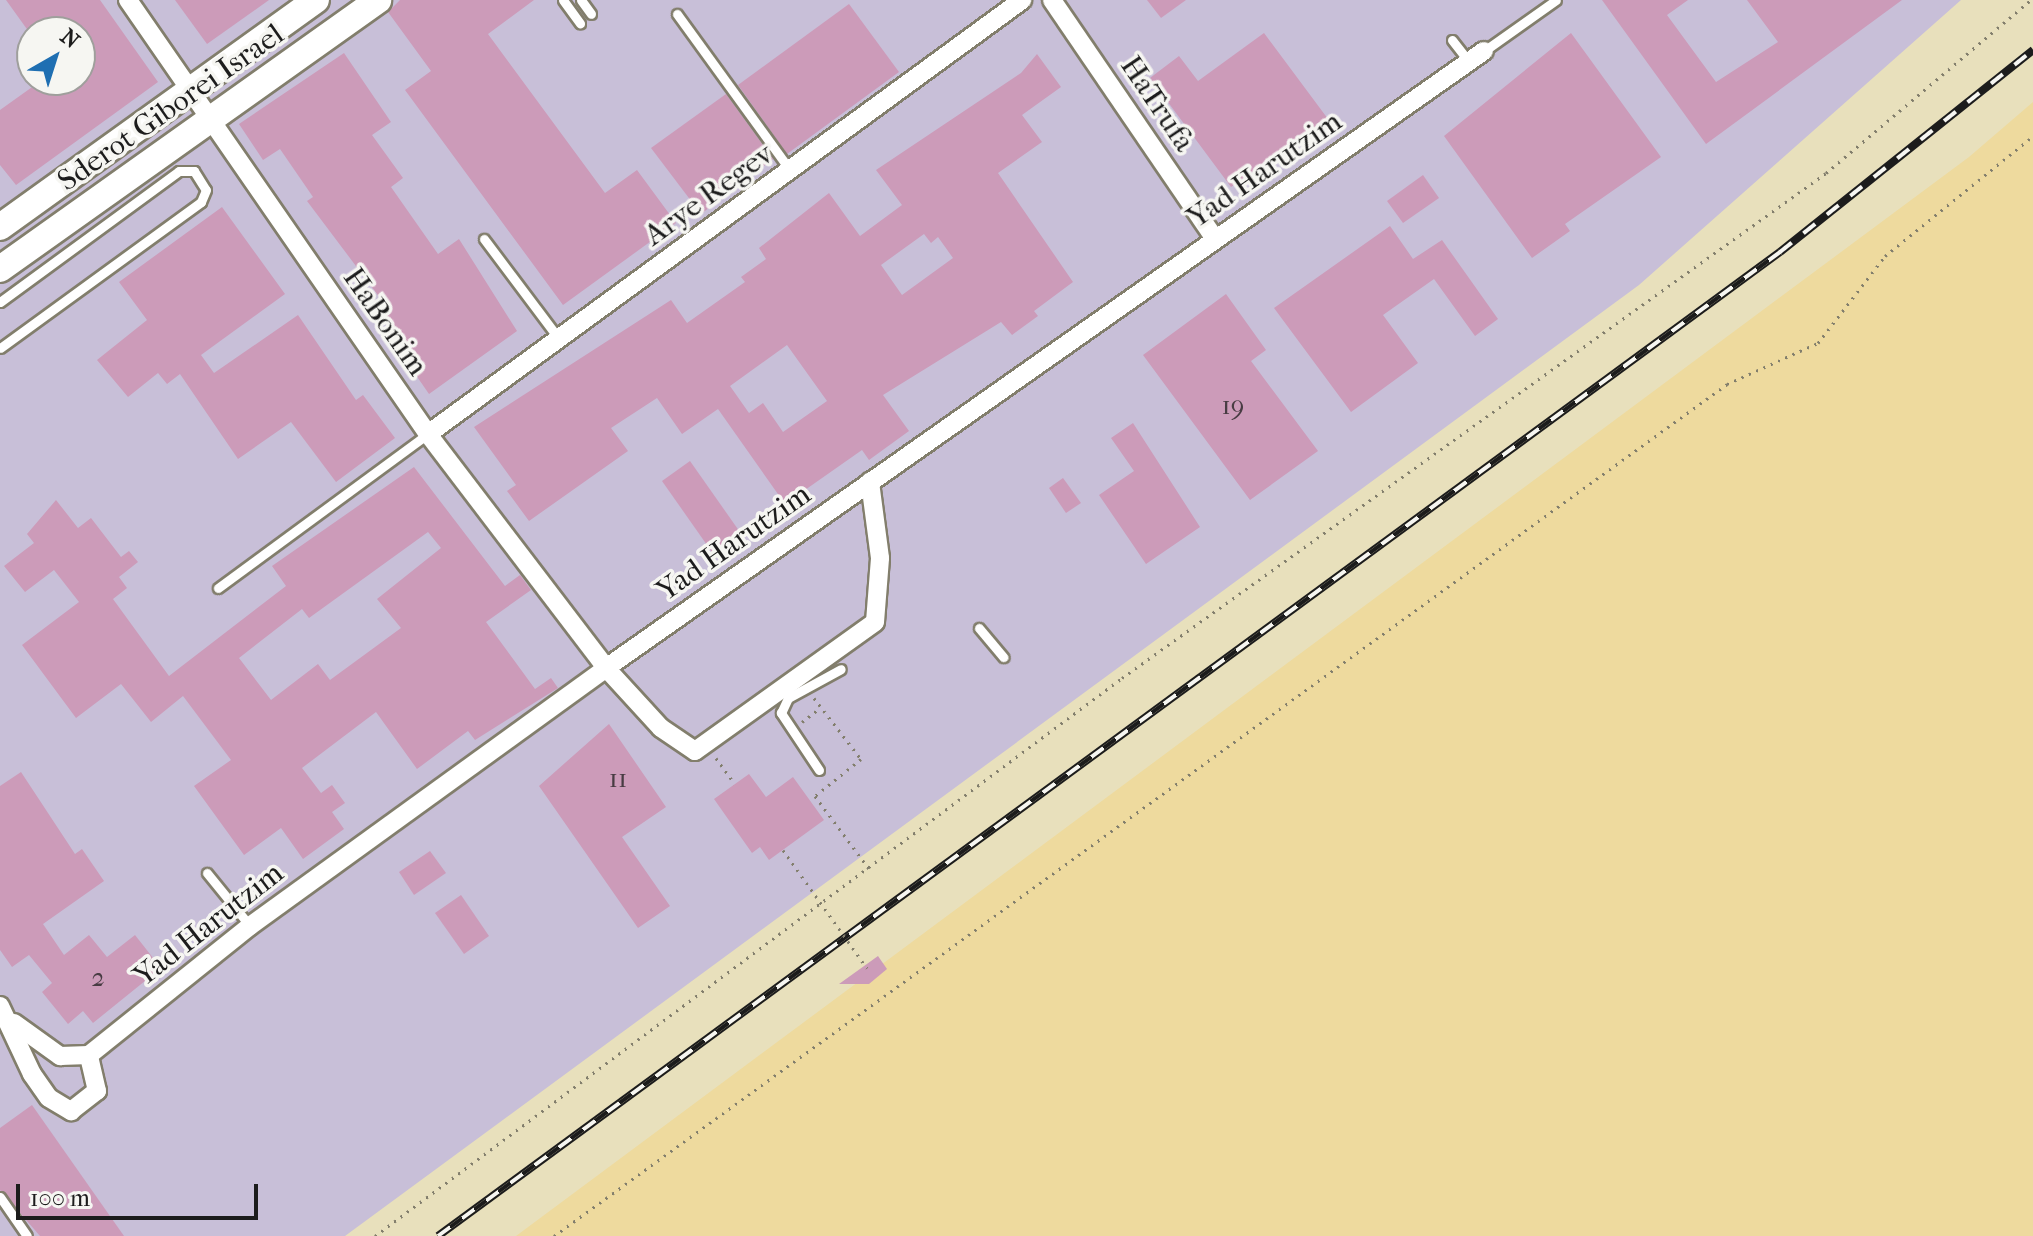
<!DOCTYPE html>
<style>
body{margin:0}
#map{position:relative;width:2033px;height:1236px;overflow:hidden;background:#e8e0bc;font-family:"IM FELL French Canon",serif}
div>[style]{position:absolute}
.industrial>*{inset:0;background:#c8bfd8}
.sand>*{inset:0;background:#eeda9e}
.building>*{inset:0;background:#cc9bb9}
.path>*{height:3px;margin-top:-1.5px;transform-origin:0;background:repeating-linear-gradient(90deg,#827e6c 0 2px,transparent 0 8px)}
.roads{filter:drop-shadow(2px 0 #827e6c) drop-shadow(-2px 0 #827e6c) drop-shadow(0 2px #827e6c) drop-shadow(0 -2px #827e6c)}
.lane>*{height:9px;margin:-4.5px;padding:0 4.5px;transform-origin:4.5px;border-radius:4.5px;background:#fff}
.street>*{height:18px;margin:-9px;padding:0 9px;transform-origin:9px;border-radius:9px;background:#fff}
.secondary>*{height:26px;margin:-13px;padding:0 13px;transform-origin:13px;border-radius:13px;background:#fff}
.rail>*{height:8px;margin-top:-4px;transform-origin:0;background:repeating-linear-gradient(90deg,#f6f6f2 0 15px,#1c1c1c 0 30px);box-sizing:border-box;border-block:2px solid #1c1c1c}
.path-bridge>*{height:3px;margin-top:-1.5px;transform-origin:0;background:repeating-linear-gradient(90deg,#827e6c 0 2px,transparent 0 8px)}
span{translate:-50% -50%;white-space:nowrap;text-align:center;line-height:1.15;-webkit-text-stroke:7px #f6f6f2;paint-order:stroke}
.number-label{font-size:26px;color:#483c43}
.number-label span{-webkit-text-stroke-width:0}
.street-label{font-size:30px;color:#1c1c1c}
.north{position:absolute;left:16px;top:16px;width:80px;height:80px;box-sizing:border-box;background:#f6f6f2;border:2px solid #9f9f9c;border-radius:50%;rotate:39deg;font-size:22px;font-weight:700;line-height:32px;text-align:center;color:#1c1c1c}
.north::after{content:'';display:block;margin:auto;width:28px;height:36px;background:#1f6fb2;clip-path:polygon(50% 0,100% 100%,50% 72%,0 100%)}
.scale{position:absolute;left:16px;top:1184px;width:242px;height:36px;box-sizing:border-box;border:4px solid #1c1c1c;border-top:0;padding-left:10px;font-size:24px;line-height:28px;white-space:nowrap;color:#1c1c1c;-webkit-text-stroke:6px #f6f6f2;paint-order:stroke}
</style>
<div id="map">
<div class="industrial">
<div style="clip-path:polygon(evenodd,0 0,1961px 0,1639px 285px,345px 1236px,0 1236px,0 0,32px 32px,80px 32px,80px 80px,32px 80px,32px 32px)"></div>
</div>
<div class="sand">
<div style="clip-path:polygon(2033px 102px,2033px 1236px,516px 1236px,1969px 157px)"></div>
</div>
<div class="building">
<div style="clip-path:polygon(6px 0,100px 0,158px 82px,16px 185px,0 165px,0 110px,42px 80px,80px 80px,80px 32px,29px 32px)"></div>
<div style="clip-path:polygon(175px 0,269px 0,207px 44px)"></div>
<div style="clip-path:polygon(400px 0,534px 0,488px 34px,605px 193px,637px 170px,676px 223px,563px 305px,405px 90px,431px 71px,388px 12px)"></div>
<div style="clip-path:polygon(1147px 0,1186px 0,1161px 18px)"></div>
<div style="clip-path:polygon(1602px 0,1688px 0,1667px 15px,1716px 82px,1778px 42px,1747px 0,1902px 0,1706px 144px)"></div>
<div style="clip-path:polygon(849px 4px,899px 72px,787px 154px,738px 85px)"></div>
<div style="clip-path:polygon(1264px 33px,1328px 119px,1231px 187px,1150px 78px,1179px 56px,1198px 81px)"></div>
<div style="clip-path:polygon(1571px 33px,1661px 157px,1565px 224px,1570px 231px,1532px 258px,1444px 136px)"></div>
<div style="clip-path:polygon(344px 53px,391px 122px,372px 135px,403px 178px,391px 187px,438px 254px,459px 239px,517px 331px,429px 394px,411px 368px,418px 363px,373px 302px,380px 298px,307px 201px,313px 197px,280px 149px,263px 160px,239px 124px)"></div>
<div style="clip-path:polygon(evenodd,1037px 54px,1061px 87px,1022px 115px,1042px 142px,998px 173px,1073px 282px,1034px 311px,1038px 316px,1012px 335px,1001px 322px,883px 395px,909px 431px,869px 460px,862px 450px,785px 504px,718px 409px,682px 434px,657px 398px,611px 428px,628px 451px,529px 521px,507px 491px,516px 485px,474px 427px,671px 300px,687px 323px,745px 282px,741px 277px,766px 259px,759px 248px,829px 193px,860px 236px,902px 205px,876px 170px,1021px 73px,1037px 54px,924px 234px,931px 243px,938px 237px,953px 258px,902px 295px,881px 265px,924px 234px,1037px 54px,787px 345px,827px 401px,783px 432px,763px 403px,749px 413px,730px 386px,787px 345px)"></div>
<div style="clip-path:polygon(726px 94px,773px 159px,701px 214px,651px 148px)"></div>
<div style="clip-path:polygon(1423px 175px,1439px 198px,1403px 223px,1387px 201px)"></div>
<div style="clip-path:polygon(222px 207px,285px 294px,201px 355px,214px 373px,298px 315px,356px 400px,363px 395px,395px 438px,336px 482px,291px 422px,238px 459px,180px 374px,167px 384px,158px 373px,128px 397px,97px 360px,147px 320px,119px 282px)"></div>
<div style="clip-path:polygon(1390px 226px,1413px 259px,1442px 240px,1498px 319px,1475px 336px,1434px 279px,1383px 315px,1418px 363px,1351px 412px,1274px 308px)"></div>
<div style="clip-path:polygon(1226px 294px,1266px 350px,1251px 361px,1318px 451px,1250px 500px,1143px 355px)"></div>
<div style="clip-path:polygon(1133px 423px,1200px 527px,1146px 564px,1099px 495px,1134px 471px,1111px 438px)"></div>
<div style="clip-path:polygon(690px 461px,742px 535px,714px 555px,662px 481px)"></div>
<div style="clip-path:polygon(evenodd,414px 467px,505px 586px,520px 575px,531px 590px,486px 622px,535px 689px,551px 678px,558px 688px,475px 740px,468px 731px,417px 769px,376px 712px,302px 768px,321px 793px,332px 785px,345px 803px,332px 812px,344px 829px,303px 859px,281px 828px,244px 855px,194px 786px,231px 760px,183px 696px,151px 722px,121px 684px,76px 718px,22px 645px,79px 602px,54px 570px,25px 592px,4px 566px,34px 543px,27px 534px,56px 500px,78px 528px,91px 518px,121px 557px,129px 551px,138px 562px,119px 577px,127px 588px,113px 599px,169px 676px,286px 586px,272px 566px,414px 467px,428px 532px,441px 548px,377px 599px,401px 628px,330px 680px,318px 664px,271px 700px,239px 658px,302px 609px,309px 618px,428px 532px)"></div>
<div style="clip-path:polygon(1063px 478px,1081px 503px,1066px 513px,1049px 488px)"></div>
<div style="clip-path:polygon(609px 724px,666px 807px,622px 837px,670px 906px,638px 928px,539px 786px)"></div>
<div style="clip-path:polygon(21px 772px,75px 854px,82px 849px,104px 881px,43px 924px,64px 955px,89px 935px,107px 957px,135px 935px,161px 968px,93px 1023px,83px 1011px,68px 1024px,42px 992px,52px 983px,29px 955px,12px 967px,0 950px,0 786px)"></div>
<div style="clip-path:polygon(749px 774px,766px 797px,793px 777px,824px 820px,769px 860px,760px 847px,752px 853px,714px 799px)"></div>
<div style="clip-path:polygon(430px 851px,446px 873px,414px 895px,399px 872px)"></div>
<div style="clip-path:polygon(461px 895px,489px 936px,464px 954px,435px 913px)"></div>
<div style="clip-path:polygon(878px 956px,887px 969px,869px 984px,839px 984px)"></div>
<div style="clip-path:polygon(32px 1105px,124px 1236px,40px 1236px,0 1190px,0 1128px)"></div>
</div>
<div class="path">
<div style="left:814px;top:698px;width:77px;rotate:52.4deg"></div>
<div style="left:861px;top:759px;width:59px;rotate:141.2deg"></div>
<div style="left:815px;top:796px;width:92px;rotate:53.4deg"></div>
<div style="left:802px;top:722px;width:24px;rotate:-38deg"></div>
<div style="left:716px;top:758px;width:32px;rotate:54deg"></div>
<div style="left:375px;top:1236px;width:932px;rotate:-36.76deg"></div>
<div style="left:1122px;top:678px;width:866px;rotate:-35.65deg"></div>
<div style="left:1826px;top:173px;width:268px;rotate:-40.2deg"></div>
<div style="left:554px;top:1236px;width:1450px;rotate:-35.99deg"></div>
<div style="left:1727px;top:384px;width:100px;rotate:-24.3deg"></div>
<div style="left:1818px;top:343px;width:110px;rotate:-52.4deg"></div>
<div style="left:1885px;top:256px;width:191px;rotate:-39deg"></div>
</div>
<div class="roads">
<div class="lane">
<div style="left:563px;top:0;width:29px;rotate:54deg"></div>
<div style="left:581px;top:0;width:17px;rotate:54deg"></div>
<div style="left:677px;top:14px;width:193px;rotate:54.1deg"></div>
<div style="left:1452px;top:40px;width:28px;rotate:52deg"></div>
<div style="left:1484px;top:51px;width:88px;rotate:-35.3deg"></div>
<div style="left:484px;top:239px;width:125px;rotate:53.1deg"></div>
<div style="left:0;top:302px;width:222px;rotate:-36.2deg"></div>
<div style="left:179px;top:171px;width:15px"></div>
<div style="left:194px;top:171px;width:22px;rotate:58deg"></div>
<div style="left:206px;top:190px;width:13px;rotate:113deg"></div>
<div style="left:201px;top:202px;width:248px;rotate:144deg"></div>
<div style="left:218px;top:588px;width:260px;rotate:-36.3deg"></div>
<div style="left:979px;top:628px;width:38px;rotate:50deg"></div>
<div style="left:819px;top:770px;width:69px;rotate:-123.7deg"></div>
<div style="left:781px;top:713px;width:17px;rotate:-65deg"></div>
<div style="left:788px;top:698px;width:60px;rotate:-28.7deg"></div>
<div style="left:207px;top:873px;width:68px;rotate:50.9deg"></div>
<div style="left:0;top:1197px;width:47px;rotate:55.3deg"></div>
</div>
<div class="street">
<div style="left:128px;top:0;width:528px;rotate:55.35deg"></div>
<div style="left:428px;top:434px;width:294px;rotate:52.7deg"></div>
<div style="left:606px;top:668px;width:81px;rotate:47.5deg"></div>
<div style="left:661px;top:728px;width:41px;rotate:34.1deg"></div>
<div style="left:695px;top:751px;width:221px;rotate:-35.6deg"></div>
<div style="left:875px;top:622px;width:64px;rotate:-85.5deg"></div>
<div style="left:880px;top:558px;width:77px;rotate:-97.5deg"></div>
<div style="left:1052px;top:0;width:289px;rotate:55.7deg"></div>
<div style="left:428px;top:434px;width:736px;rotate:-36.15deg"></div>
<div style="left:0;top:1006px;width:75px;rotate:64.8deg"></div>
<div style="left:32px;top:1074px;width:29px;rotate:55deg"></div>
<div style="left:49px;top:1098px;width:26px;rotate:31deg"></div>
<div style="left:71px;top:1111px;width:33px;rotate:-38deg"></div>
<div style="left:97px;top:1091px;width:37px;rotate:-103deg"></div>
<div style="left:14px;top:1023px;width:57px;rotate:35.7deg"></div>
<div style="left:60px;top:1056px;width:29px;rotate:-2deg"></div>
<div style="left:89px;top:1055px;width:206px;rotate:-38.7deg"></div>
<div style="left:250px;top:926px;width:440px;rotate:-35.9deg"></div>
<div style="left:606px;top:668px;width:1073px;rotate:-35.1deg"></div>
</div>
<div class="secondary">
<div style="left:0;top:227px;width:389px;rotate:-35.7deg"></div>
<div style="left:0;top:269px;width:464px;rotate:-35.4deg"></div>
</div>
</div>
<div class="rail">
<div style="left:438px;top:1236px;width:1664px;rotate:-36.25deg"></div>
<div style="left:1780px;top:252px;width:324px;rotate:-38.6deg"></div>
</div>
<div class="path-bridge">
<div style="left:783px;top:850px;width:145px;rotate:54.6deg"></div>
</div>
<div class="number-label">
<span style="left:1233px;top:406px">19</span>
<span style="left:618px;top:779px">11</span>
<span style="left:98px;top:978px">2</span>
</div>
<div class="street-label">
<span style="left:1157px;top:104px;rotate:56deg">HaTrufa</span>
<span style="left:171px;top:108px;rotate:-35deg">Sderot Giborei Israel</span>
<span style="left:1265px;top:170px;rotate:-35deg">Yad Harutzim</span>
<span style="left:709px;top:195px;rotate:-36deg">Arye Regev</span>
<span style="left:385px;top:322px;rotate:55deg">HaBonim</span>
<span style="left:734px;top:543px;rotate:-35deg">Yad Harutzim</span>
<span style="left:209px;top:925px;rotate:-38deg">Yad Harutzim</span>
</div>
<div class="north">N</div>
<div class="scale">100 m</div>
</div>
